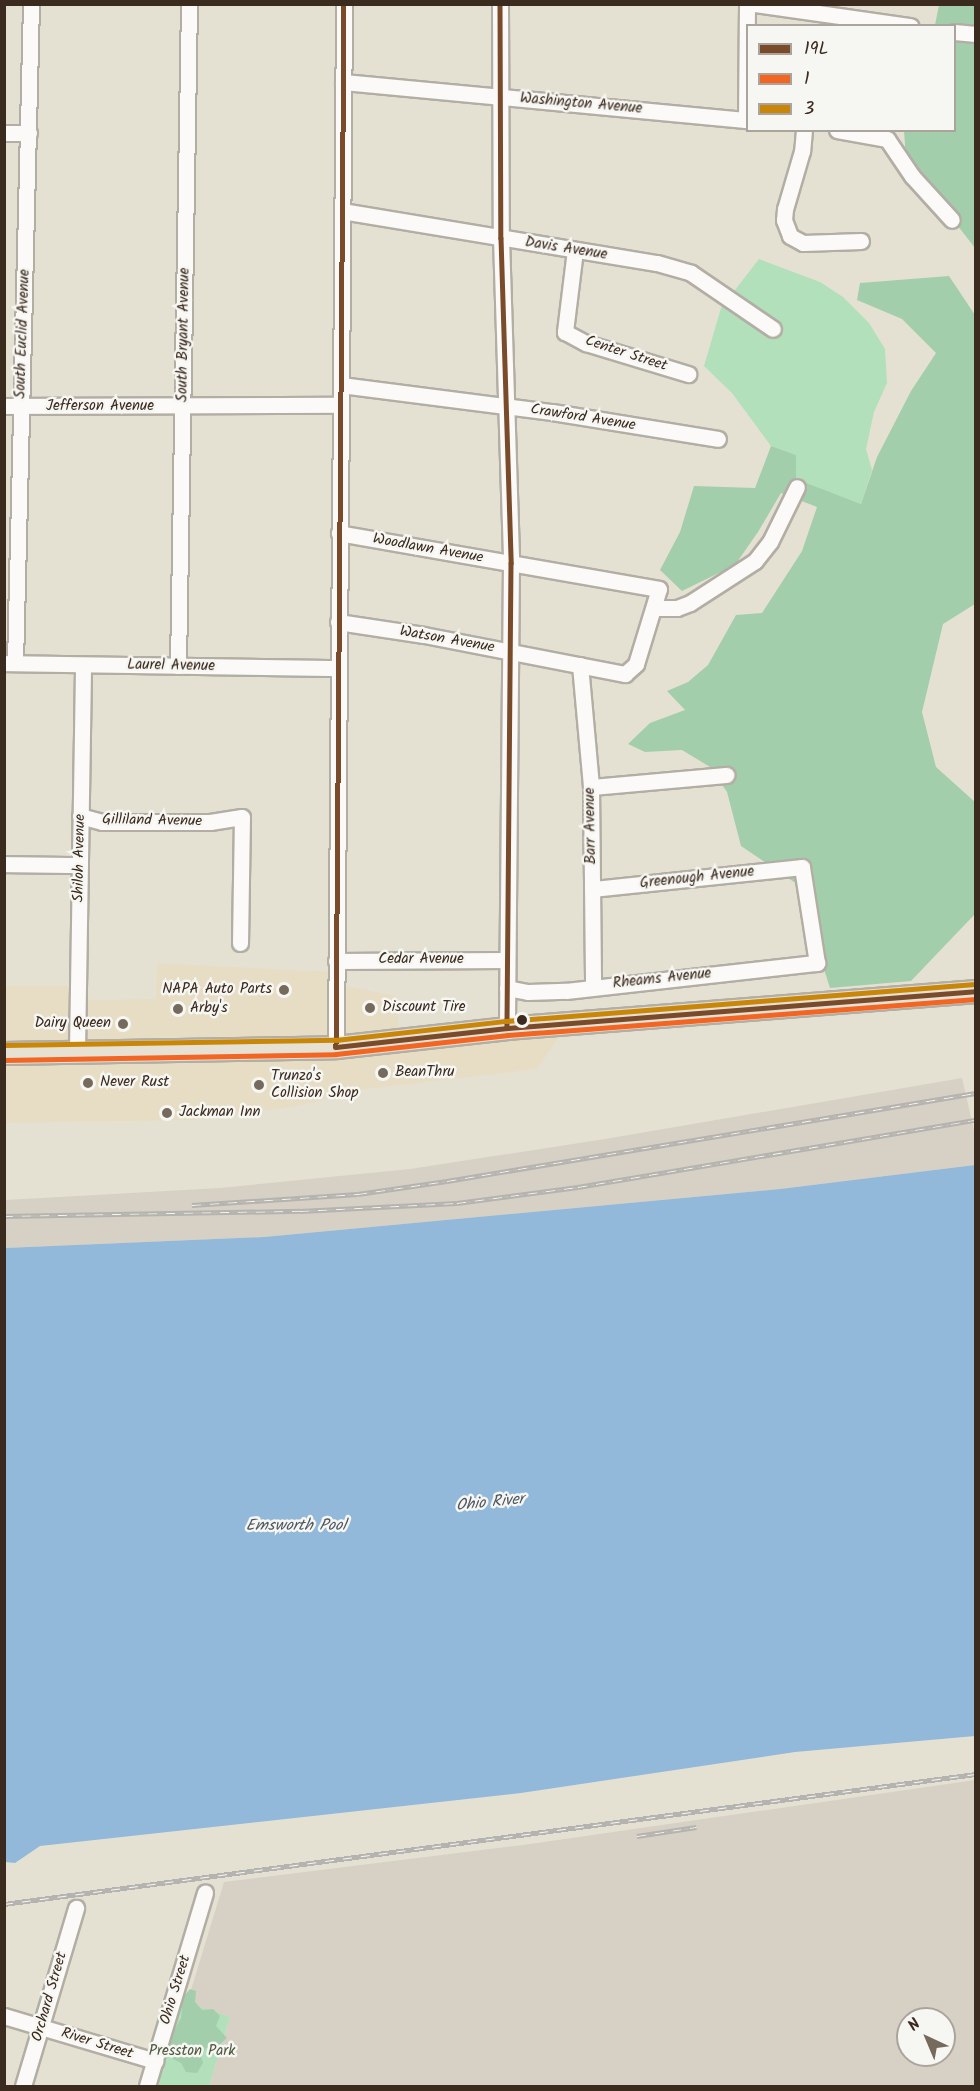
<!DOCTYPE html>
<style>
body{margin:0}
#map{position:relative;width:980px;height:2091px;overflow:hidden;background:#e5e1d2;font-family:Kalam,sans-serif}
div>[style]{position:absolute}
.built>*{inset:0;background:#e7ddc5}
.industrial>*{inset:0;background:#d6d1c4}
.green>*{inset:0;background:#b1e0ba}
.forest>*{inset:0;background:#a3ceab}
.water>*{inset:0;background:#92b8da}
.roads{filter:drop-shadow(2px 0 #b3aea4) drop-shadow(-2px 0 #b3aea4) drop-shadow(0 2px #b3aea4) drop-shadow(0 -2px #b3aea4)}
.minor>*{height:15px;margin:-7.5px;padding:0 7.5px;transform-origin:7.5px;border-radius:7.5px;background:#fbfaf8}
.highway>*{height:21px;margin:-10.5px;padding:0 10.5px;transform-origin:10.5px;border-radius:10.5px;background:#e7e1d4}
.rail>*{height:5px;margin-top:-2.5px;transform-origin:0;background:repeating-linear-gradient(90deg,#f6f6f2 0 9px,#b5b3af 0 18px);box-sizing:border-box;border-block:2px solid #b5b3af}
.bus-1>*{height:4.5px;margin:-2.25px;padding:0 2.25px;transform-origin:2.25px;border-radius:2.25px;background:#7a4b2a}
.bus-2>*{height:4.5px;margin:-2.25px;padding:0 2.25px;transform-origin:2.25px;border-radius:2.25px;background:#f26522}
.bus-3>*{height:4.5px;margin:-2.25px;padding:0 2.25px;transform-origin:2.25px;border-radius:2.25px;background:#c88708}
.dots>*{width:16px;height:16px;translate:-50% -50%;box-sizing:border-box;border:3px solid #f6f6f2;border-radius:50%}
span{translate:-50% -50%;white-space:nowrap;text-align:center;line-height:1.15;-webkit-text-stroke:5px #f6f6f2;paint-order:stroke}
.street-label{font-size:15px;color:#3b2a1e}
.poi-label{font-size:15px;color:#3b2a1e}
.right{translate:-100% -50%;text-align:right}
.left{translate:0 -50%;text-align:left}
.park-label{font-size:15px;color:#4e5840}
.water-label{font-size:16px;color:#4d5661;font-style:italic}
.frame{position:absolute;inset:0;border:6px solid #3b2a1e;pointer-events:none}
.legend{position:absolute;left:746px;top:24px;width:210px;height:108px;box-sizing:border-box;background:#f6f6f2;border:2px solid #aba49d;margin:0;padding:8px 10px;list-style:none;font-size:18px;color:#3b2a1e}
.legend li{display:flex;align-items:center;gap:12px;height:30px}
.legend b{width:30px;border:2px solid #aba49d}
.north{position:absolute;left:896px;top:2007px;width:60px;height:60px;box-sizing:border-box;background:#f6f6f2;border:2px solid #aba49d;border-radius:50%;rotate:316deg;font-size:16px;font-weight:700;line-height:24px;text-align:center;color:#3b2a1e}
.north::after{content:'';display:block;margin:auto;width:21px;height:27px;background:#766a5d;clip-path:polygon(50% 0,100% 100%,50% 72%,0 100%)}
</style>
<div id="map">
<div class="built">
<div style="clip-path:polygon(157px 963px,336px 972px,336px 984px,396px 996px,400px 1040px,569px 1023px,537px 1069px,342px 1092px,320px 1101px,273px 1110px,192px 1120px,5px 1123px,4px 986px,78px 986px,78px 1000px,156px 999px)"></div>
</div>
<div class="industrial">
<div style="clip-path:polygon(962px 1078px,975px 1135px,975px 1165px,780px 1189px,264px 1237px,5px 1248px,5px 1200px,220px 1188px,410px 1169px,605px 1139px)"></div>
<div style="clip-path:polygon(evenodd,975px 1780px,975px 2086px,209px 2086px,230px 2017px,187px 2003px,224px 1882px,523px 1845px,975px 1780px,908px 2019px,944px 2019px,944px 2055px,908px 2055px,908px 2019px)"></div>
</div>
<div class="green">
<div style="clip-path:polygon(759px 259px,820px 282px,843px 297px,869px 323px,885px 349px,887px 383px,874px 412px,866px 449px,872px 470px,861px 504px,795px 479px,796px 455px,771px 446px,732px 393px,704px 366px,721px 308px)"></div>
<div style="clip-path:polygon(179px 2000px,230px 2017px,209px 2086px,154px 2086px)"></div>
</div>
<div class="forest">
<div style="clip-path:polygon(939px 5px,975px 5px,975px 248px,906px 159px,904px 131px,954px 130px,954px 26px,935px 25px)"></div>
<div style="clip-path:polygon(949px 276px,975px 315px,975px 604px,943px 624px,922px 712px,936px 767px,975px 802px,975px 914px,911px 981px,830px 988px,797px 884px,741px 846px,727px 792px,710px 767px,682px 750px,645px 752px,628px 744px,650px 723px,685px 710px,667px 691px,688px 682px,708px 665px,736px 615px,762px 613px,802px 551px,817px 507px,781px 493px,758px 532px,735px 565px,682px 591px,660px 570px,680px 532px,694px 486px,755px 488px,771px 446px,796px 455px,796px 479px,861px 504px,877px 457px,911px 391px,936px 353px,902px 319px,857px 300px,860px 283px)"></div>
<div style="clip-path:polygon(190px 1989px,196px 1991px,195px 2002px,202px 2010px,213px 2009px,220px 2016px,216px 2026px,227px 2038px,220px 2044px,206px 2048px,201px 2056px,203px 2063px,197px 2073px,186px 2072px,181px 2063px,173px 2059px,172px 2051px,166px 2050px,163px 2043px,167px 2033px,175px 2029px,181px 2018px,183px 1997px)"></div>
</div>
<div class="water">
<div style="clip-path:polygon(975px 1165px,975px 1736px,795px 1752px,521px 1793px,40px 1846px,15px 1863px,5px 1862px,5px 1248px,264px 1237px,780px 1189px)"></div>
</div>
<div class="roads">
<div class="minor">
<div style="left:500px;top:4px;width:234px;rotate:89.8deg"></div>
<div style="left:501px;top:238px;width:325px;rotate:88.2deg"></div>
<div style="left:511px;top:563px;width:465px;rotate:90.5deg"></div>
<div style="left:755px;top:4px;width:157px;rotate:8.1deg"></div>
<div style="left:954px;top:32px;width:22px;rotate:5deg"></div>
<div style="left:343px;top:82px;width:407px;rotate:5.4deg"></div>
<div style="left:746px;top:120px;width:116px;rotate:-89.5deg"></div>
<div style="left:804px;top:130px;width:21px;rotate:95deg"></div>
<div style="left:802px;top:151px;width:60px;rotate:106.3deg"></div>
<div style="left:785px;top:209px;width:11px;rotate:95deg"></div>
<div style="left:784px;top:220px;width:17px;rotate:69deg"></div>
<div style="left:790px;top:236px;width:15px;rotate:28deg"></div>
<div style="left:803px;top:243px;width:58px;rotate:-2deg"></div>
<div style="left:837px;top:130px;width:51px;rotate:10.2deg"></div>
<div style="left:887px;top:139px;width:45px;rotate:56deg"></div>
<div style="left:912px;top:176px;width:59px;rotate:47.7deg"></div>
<div style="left:4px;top:133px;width:25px"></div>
<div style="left:342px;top:211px;width:319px;rotate:9.4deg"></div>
<div style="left:657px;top:263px;width:35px;rotate:16deg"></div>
<div style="left:691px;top:273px;width:99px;rotate:34.3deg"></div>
<div style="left:575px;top:250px;width:83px;rotate:97deg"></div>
<div style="left:565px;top:332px;width:24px;rotate:28deg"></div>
<div style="left:586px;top:343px;width:107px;rotate:16.9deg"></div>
<div style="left:341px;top:385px;width:213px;rotate:7.3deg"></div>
<div style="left:552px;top:412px;width:168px;rotate:9.2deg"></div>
<div style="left:4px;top:406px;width:336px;rotate:-0.2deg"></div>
<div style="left:654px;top:608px;width:23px"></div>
<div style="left:677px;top:608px;width:14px;rotate:-21deg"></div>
<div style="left:690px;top:603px;width:77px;rotate:-32.9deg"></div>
<div style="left:755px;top:561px;width:24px;rotate:-52deg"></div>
<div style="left:770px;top:542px;width:61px;rotate:-63.9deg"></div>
<div style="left:338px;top:622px;width:87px;rotate:8.6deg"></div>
<div style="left:424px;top:635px;width:205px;rotate:11deg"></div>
<div style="left:625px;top:674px;width:15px;rotate:-42deg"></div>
<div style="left:636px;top:664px;width:78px;rotate:-73deg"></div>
<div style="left:659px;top:589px;width:325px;rotate:-170.1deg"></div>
<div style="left:5px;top:663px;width:333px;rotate:0.9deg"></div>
<div style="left:15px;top:663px;width:659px;rotate:-88.61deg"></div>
<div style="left:580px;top:665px;width:122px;rotate:84.8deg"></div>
<div style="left:591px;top:787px;width:199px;rotate:89.4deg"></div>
<div style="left:178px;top:666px;width:662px;rotate:-89.05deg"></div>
<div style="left:591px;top:787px;width:136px;rotate:-5.1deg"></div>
<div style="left:80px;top:816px;width:23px;rotate:15deg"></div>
<div style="left:102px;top:822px;width:108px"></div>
<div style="left:210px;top:822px;width:32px;rotate:-9deg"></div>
<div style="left:4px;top:864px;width:76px;rotate:0.8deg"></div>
<div style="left:240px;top:943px;width:126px;rotate:-89.1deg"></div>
<div style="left:336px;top:961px;width:170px;rotate:-0.3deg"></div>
<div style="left:507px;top:988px;width:21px;rotate:11deg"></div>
<div style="left:528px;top:992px;width:38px;rotate:-2deg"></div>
<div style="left:566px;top:991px;width:253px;rotate:-6.4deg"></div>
<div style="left:817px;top:963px;width:97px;rotate:-98.9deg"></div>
<div style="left:802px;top:867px;width:211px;rotate:174deg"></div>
<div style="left:336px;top:1047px;width:1043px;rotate:-89.56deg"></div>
<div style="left:77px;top:1051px;width:386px;rotate:-89.1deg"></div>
<div style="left:4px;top:2016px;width:158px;rotate:16.6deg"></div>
<div style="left:23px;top:2086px;width:186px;rotate:-73.4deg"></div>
<div style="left:147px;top:2086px;width:202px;rotate:-73.3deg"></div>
</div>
<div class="highway">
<div style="left:4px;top:1053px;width:332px;rotate:-1deg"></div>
<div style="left:336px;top:1047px;width:172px;rotate:-6.3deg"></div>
<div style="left:507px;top:1028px;width:470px;rotate:-4.5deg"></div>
</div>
</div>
<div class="rail">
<div style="left:192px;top:1205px;width:166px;rotate:-3.8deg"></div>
<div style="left:358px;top:1194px;width:90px;rotate:-8.3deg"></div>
<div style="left:447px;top:1181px;width:536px;rotate:-9.44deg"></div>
<div style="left:4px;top:1216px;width:296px;rotate:-1deg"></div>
<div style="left:300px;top:1211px;width:157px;rotate:-2.9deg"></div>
<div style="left:457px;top:1203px;width:122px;rotate:-7.5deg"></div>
<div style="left:578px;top:1187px;width:404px;rotate:-9.6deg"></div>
<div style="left:637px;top:1836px;width:60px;rotate:-8.7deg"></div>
<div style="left:4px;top:1904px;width:981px;rotate:-7.62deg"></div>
</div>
<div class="bus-1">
<div style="left:344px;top:4px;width:1043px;rotate:90.44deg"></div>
<div style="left:336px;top:1047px;width:172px;rotate:-6.3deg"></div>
<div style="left:507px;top:1028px;width:470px;rotate:-4.5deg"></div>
<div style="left:500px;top:4px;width:234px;rotate:89.8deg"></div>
<div style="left:501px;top:238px;width:325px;rotate:88.2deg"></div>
<div style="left:511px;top:563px;width:465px;rotate:90.5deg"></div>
</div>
<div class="bus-2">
<div style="left:4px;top:1060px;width:332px;rotate:-1deg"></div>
<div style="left:336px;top:1054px;width:173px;rotate:-6.3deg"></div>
<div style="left:508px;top:1035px;width:469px;rotate:-4.4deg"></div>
</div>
<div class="bus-3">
<div style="left:4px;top:1045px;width:332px;rotate:-0.9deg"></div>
<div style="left:336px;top:1040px;width:171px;rotate:-6.4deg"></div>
<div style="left:506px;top:1021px;width:470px;rotate:-4.5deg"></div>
</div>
<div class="dots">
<div style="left:284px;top:990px;background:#766a5d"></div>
<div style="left:370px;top:1008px;background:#766a5d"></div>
<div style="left:178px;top:1009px;background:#766a5d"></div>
<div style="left:522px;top:1020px;background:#3b2a1e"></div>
<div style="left:123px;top:1024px;background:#766a5d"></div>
<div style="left:383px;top:1073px;background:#766a5d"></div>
<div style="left:88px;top:1083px;background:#766a5d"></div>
<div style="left:259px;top:1085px;background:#766a5d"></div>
<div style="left:167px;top:1113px;background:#766a5d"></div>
</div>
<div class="street-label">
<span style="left:581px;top:104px;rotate:5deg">Washington Avenue</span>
<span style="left:566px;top:249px;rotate:9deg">Davis Avenue</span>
<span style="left:23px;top:334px;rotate:-88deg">South Euclid Avenue</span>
<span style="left:184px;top:335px;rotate:-89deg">South Bryant Avenue</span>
<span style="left:626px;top:354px;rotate:18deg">Center Street</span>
<span style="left:100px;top:407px">Jefferson Avenue</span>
<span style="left:583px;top:418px;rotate:9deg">Crawford Avenue</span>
<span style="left:428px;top:549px;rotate:10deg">Woodlawn Avenue</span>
<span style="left:447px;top:640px;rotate:10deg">Watson Avenue</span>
<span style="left:171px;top:666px;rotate:1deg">Laurel Avenue</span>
<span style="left:152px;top:821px;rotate:1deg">Gilliland Avenue</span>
<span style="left:591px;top:826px;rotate:-91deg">Barr Avenue</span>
<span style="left:80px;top:858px;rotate:-89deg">Shiloh Avenue</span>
<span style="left:697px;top:878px;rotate:-6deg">Greenough Avenue</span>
<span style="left:421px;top:960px">Cedar Avenue</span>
<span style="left:662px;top:979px;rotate:-6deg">Rheams Avenue</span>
<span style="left:176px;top:1990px;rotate:-73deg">Ohio Street</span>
<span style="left:50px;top:1997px;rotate:-74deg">Orchard Street</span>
<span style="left:97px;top:2044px;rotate:17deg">River Street</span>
</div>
<div class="poi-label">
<span class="right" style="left:272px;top:990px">NAPA Auto Parts</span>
<span class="left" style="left:382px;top:1008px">Discount Tire</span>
<span class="left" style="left:190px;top:1009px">Arby's</span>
<span class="right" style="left:111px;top:1024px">Dairy Queen</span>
<span class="left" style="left:395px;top:1073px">BeanThru</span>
<span class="left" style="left:271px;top:1085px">Trunzo's<br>Collision Shop</span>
<span class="left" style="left:100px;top:1083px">Never Rust</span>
<span class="left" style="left:179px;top:1113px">Jackman Inn</span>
</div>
<div class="park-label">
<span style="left:192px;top:2052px">Presston Park</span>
</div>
<div class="water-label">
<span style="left:490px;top:1503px;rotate:-6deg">Ohio River</span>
<span style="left:296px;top:1526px">Emsworth Pool</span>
</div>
<div class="frame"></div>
<ul class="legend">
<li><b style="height:8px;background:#7a4b2a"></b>19L</li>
<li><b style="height:8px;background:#f26522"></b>1</li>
<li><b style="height:8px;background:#c88708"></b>3</li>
</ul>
<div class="north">N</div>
</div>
